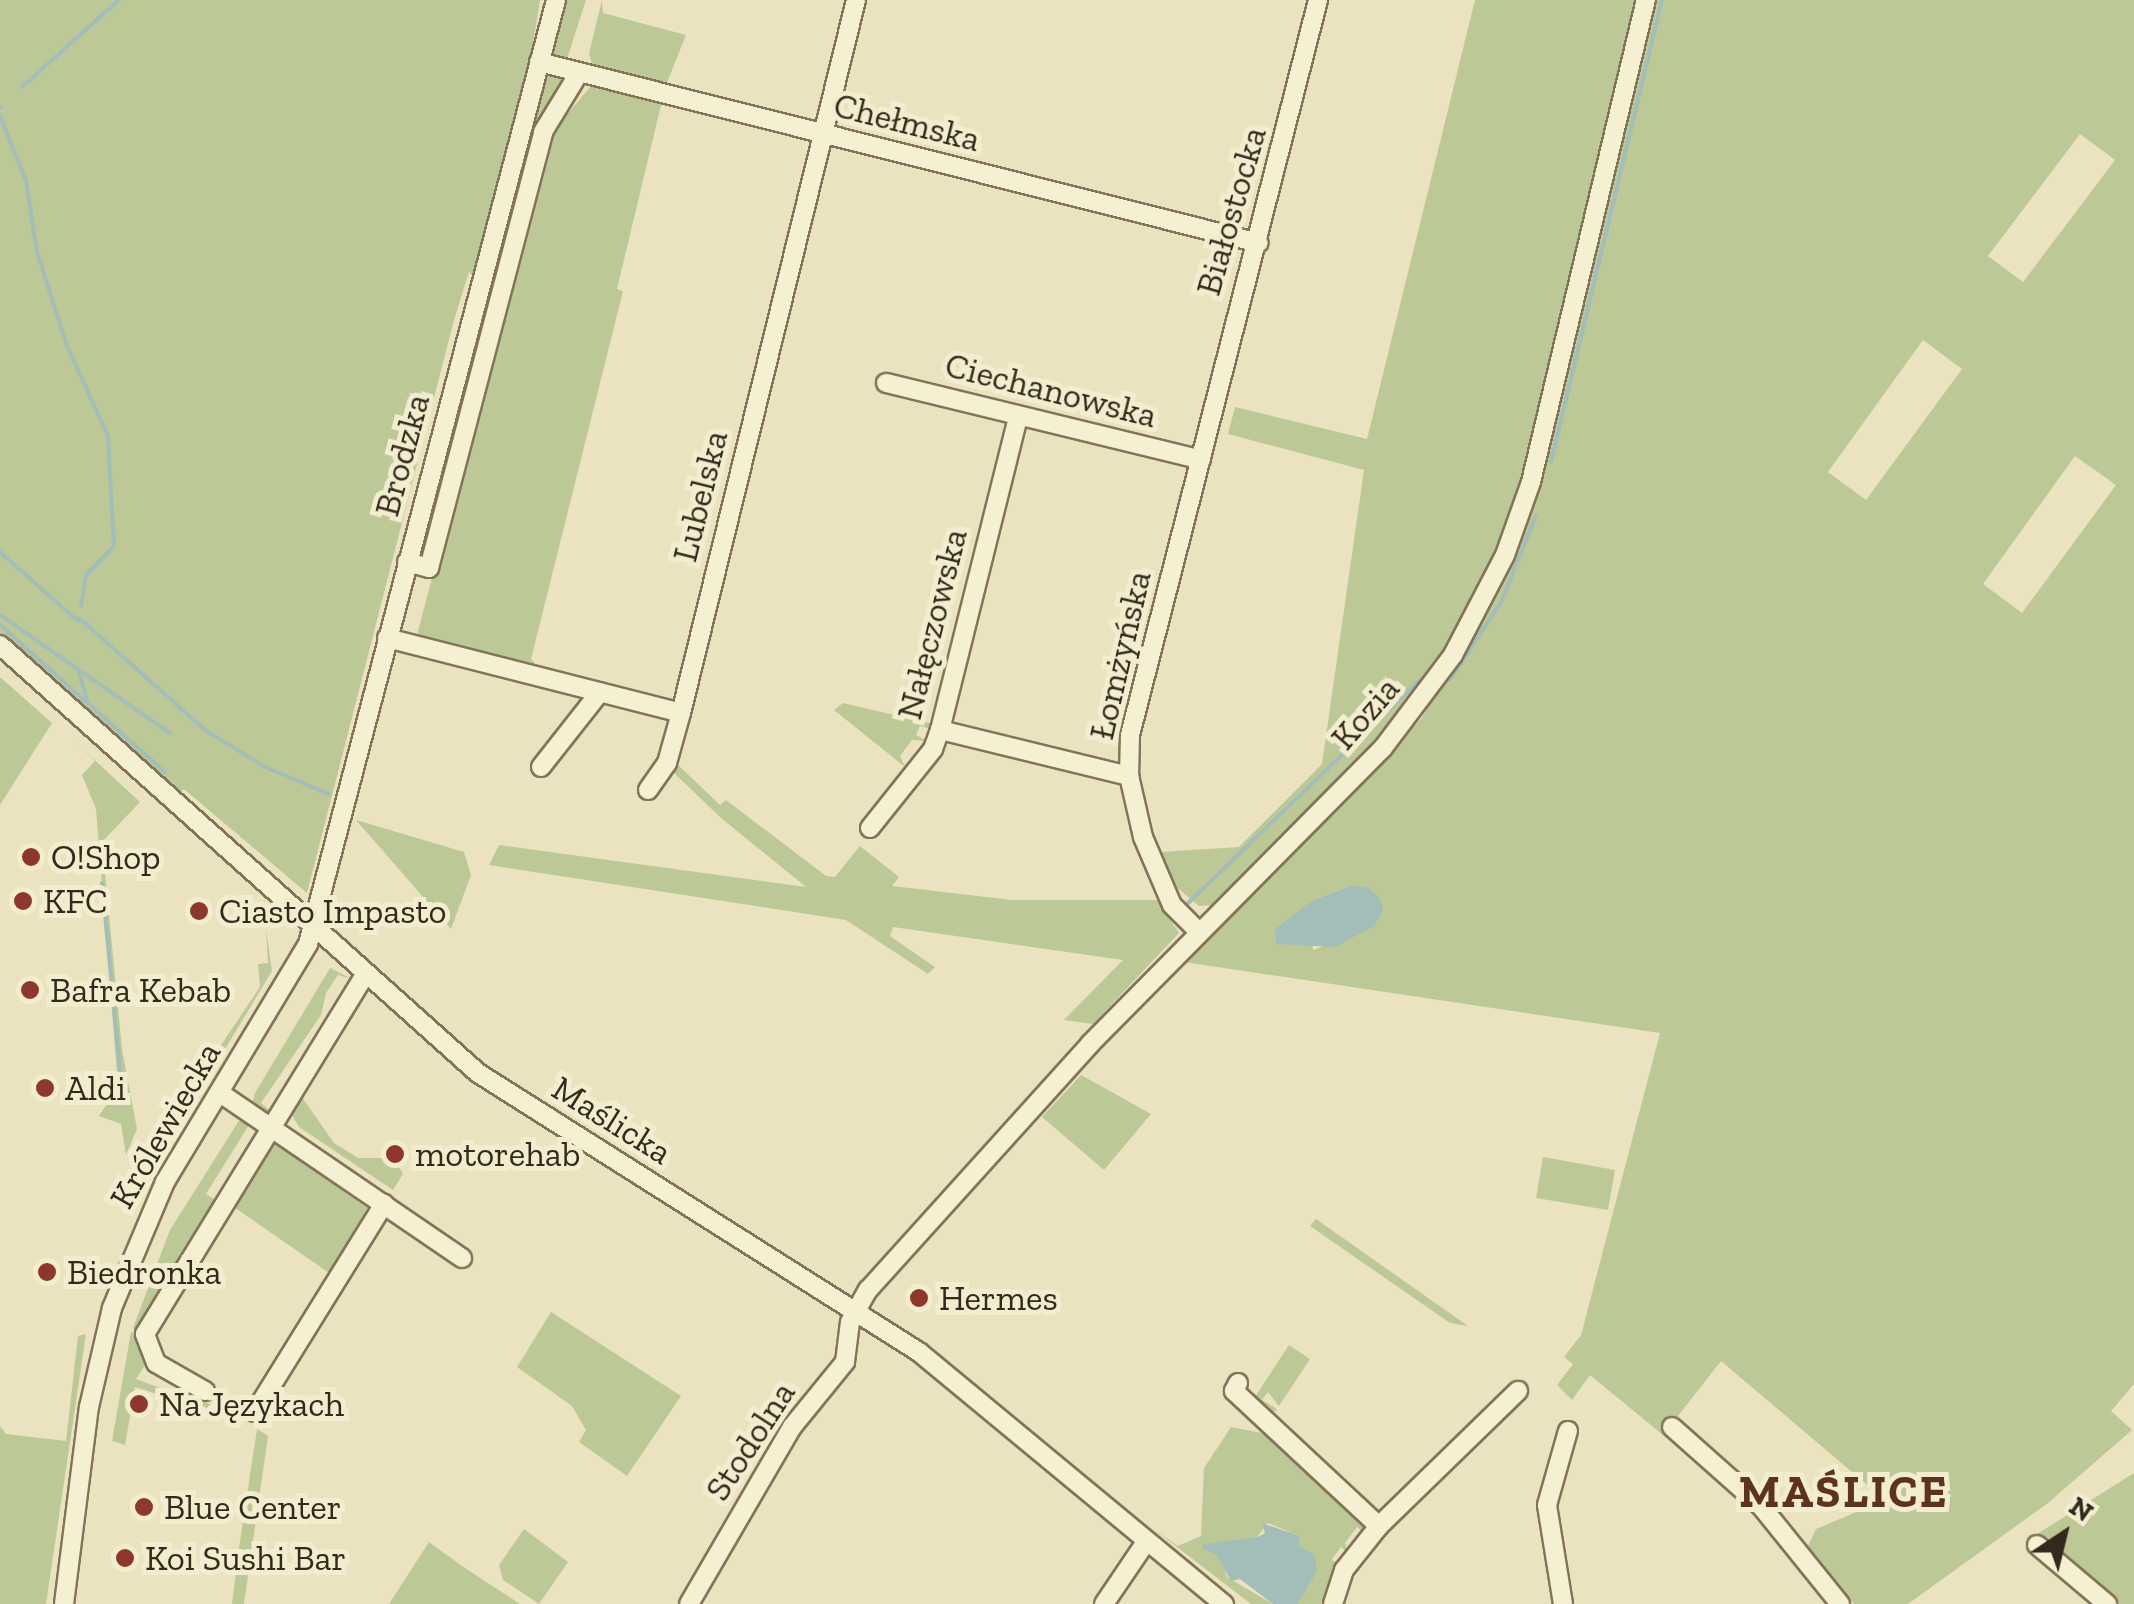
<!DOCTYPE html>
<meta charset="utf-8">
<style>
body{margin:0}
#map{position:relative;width:2134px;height:1604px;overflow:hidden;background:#ebe3c0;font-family:"Zilla Slab",serif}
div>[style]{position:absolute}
.green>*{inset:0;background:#bcc895}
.water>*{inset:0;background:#a3bdb9}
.stream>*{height:4px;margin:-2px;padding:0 2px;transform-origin:2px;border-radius:2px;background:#a3bdb9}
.roads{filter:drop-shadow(2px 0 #837459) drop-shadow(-2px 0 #837459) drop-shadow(0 2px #837459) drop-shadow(0 -2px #837459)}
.minor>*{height:18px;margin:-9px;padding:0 9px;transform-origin:9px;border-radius:9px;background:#f6f0d3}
.dots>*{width:28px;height:28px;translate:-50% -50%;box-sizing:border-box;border:5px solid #f3edcf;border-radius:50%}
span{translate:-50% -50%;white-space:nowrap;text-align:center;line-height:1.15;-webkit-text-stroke:10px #f3edcf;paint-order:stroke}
.street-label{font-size:35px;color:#332a1d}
.poi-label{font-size:35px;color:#332a1d}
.left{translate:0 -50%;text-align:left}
.district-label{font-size:45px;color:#5d331f;font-weight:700;letter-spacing:2.5px}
.north{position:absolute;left:2014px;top:1484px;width:100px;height:100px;-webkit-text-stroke:8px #f3edcf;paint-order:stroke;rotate:35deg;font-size:28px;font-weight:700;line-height:40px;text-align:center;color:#332a1d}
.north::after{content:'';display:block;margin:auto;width:35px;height:45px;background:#332a1d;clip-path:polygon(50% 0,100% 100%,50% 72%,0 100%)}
</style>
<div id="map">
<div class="green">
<div style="clip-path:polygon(0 0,540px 0,528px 74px,476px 279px,469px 272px,454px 320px,307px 893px,184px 789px,179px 794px,0 634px)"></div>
<div style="clip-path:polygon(562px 0,586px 0,565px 65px,547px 54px)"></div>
<div style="clip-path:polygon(602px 0,603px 13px,686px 35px,666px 85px,595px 73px,589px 54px)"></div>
<div style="clip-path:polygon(1475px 0,1637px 0,1529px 464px,1492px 561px,1433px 672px,1383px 735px,1216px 905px,1199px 906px,1175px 886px,1160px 852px,1239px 847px,1322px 764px,1364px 470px,1228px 434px,1235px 407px,1367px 439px)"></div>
<div style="clip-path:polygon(evenodd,1653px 0,2134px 0,2134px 1384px,2111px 1411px,2132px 1430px,2048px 1503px,1908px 1604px,1854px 1604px,1808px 1546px,1816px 1529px,1885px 1500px,1721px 1361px,1663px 1435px,1590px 1375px,1572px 1400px,1557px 1385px,1573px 1364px,1564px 1357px,1581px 1335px,1660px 1033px,1184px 962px,1421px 719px,1495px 599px,1547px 461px,1653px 0,2080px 134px,2115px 160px,2023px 282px,1988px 256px,2080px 134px,1653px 0,1923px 340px,1962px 369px,1866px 500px,1828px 472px,1923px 340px,1653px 0,2075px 456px,2116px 485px,2022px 613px,1983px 584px,2075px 456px,1653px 0,1350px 886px,1374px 926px,1313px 950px,1313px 900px,1350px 886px)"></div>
<div style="clip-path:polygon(549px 72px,567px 80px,550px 109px,426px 559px,416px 561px,542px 76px)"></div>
<div style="clip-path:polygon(593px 84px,662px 101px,617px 289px,623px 291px,531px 659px,538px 667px,419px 639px,418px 631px,550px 134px)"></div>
<div style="clip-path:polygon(0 677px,52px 723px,0 805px)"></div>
<div style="clip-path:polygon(843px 703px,933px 724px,933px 730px,920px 726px,916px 735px,927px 741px,912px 740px,900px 756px,905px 767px,834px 710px)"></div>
<div style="clip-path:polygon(73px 740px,140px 802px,102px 842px,122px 1049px,137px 1129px,126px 1155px,121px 1124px,99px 1116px,118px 1087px,96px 809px,82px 775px,95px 761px)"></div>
<div style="clip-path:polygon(674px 761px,720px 805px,726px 800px,826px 876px,835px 877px,860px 846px,899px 877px,892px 886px,1012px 900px,1157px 900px,1179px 933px,1093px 1024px,1064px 1020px,1123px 960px,893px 927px,890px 936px,935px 967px,928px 974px,846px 920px,489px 865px,499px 845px,806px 887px,721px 818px,672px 771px)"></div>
<div style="clip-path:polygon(356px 820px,464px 852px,471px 875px,451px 929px)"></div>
<div style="clip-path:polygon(266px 929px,272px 971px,129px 1209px,126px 1178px,133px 1165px,134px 1176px,151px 1164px,152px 1148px,260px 987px,258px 964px,268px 963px)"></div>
<div style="clip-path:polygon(330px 968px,352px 979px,338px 975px,326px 993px,321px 1015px,261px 1103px,273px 1113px,265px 1114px,252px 1105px,255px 1093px)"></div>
<div style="clip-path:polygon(1081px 1075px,1151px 1114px,1104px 1170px,1042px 1117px)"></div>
<div style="clip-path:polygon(299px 1093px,334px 1143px,358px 1158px,385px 1158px,399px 1167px,403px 1174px,393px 1190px,299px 1127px,289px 1110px)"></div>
<div style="clip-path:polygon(240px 1119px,249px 1125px,206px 1194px,219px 1202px,140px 1333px,133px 1328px,170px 1230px)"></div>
<div style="clip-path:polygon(272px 1141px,367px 1208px,332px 1275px,231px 1205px)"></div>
<div style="clip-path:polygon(1543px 1157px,1615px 1170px,1608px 1210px,1536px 1198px)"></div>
<div style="clip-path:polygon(1316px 1219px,1468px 1326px,1450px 1323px,1310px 1226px)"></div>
<div style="clip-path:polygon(551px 1312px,681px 1396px,627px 1476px,579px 1442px,586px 1430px,572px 1406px,517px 1367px)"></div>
<div style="clip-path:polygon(131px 1332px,139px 1336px,147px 1362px,136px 1379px,173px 1393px,183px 1388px,234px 1419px,135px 1387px,125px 1445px,112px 1441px)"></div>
<div style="clip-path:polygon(86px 1334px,46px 1604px,0 1604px,0 1426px,6px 1434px,66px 1441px,78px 1336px)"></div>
<div style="clip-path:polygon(1289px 1345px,1310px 1359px,1279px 1406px,1268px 1392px,1262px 1400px,1277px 1409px,1273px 1414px,1255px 1397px)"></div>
<div style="clip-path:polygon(1231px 1427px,1267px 1434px,1365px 1523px,1365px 1533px,1357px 1527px,1345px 1543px,1348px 1553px,1341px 1547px,1332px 1559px,1339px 1566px,1325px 1604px,1298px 1604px,1317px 1570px,1297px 1545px,1299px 1536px,1268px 1523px,1257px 1537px,1217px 1546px,1227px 1577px,1273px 1604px,1251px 1604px,1155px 1530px,1178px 1546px,1201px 1536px,1204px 1468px)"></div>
<div style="clip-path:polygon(257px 1429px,268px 1436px,244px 1604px,232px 1604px,236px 1572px,225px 1570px,227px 1561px,237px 1561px)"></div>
<div style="clip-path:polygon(2134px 1473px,2134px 1604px,2120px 1604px,2037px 1534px)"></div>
<div style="clip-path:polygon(524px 1529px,568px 1562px,539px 1604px,503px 1580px,499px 1565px)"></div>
<div style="clip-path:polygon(429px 1542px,462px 1566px,520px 1604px,389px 1604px)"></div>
</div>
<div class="water">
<div style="clip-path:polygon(1350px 886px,1368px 887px,1381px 900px,1383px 910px,1374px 926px,1335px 947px,1276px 944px,1275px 929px,1313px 900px)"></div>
<div style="clip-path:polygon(1262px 1523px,1300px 1536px,1298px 1545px,1314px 1555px,1317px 1571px,1298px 1604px,1273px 1604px,1240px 1579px,1231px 1581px,1216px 1554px,1203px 1549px,1203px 1544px,1258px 1537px,1265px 1533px)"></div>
</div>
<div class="stream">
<div style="left:22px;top:87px;width:130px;rotate:-41.9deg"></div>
<div style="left:0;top:107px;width:1px"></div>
<div style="left:0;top:116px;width:70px;rotate:68.2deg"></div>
<div style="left:26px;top:181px;width:72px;rotate:81.2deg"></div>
<div style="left:37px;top:252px;width:99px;rotate:72.3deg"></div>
<div style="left:67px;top:346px;width:99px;rotate:65.5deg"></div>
<div style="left:108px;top:436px;width:110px;rotate:86.9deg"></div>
<div style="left:114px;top:546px;width:40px;rotate:134deg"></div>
<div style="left:86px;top:575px;width:31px;rotate:99deg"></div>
<div style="left:1551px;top:462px;width:475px;rotate:-76.5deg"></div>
<div style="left:0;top:552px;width:104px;rotate:41.5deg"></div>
<div style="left:0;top:615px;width:207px;rotate:34.8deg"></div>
<div style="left:79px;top:618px;width:169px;rotate:41.6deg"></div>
<div style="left:205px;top:730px;width:70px;rotate:31.7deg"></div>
<div style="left:265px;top:767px;width:69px;rotate:22.9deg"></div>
<div style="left:0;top:625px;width:221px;rotate:41.7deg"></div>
<div style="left:78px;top:669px;width:35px;rotate:74deg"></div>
<div style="left:1450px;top:680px;width:93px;rotate:-56.8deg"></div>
<div style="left:1501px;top:602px;width:93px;rotate:-67.9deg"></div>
<div style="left:102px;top:883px;width:200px;rotate:84.5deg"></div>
<div style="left:1185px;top:906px;width:325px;rotate:-43.9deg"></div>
</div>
<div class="roads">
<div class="minor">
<div style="left:539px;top:62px;width:742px;rotate:14.11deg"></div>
<div style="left:886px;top:383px;width:324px;rotate:13.7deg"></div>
<div style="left:407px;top:562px;width:23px;rotate:15deg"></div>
<div style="left:429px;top:568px;width:451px;rotate:-75.3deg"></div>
<div style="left:543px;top:132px;width:69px;rotate:-58.6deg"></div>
<div style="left:387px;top:638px;width:303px;rotate:14.3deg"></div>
<div style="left:0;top:645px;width:642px;rotate:41.84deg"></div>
<div style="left:478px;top:1073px;width:522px;rotate:32.32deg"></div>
<div style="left:919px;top:1352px;width:396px;rotate:39.6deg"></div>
<div style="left:940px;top:730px;width:195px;rotate:13.7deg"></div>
<div style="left:541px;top:767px;width:95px;rotate:-51.8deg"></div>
<div style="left:648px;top:790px;width:33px;rotate:-55deg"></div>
<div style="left:667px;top:763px;width:52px;rotate:-74.4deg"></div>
<div style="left:681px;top:713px;width:734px;rotate:-76.21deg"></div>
<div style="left:870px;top:828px;width:101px;rotate:-51.4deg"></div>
<div style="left:933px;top:749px;width:20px;rotate:-70deg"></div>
<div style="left:940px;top:730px;width:322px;rotate:-76deg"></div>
<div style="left:1199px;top:932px;width:38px;rotate:-135deg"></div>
<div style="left:1172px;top:905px;width:74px;rotate:-113.1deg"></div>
<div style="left:1143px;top:837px;width:63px;rotate:-102.9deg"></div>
<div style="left:1129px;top:776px;width:41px;rotate:-88.6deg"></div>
<div style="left:1130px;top:735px;width:759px;rotate:-75.65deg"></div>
<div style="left:220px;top:1093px;width:293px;rotate:34.3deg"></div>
<div style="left:276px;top:1120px;width:170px;rotate:-58.5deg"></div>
<div style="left:1238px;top:1383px;width:9px;rotate:117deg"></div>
<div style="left:1234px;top:1391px;width:198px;rotate:43deg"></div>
<div style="left:205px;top:1391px;width:56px;rotate:-150.3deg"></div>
<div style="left:156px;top:1363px;width:31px;rotate:-111deg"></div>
<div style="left:145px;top:1334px;width:243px;rotate:-58.5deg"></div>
<div style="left:255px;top:1412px;width:245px;rotate:-58.2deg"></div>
<div style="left:1672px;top:1427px;width:119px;rotate:41.6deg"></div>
<div style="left:1761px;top:1506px;width:126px;rotate:51.1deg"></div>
<div style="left:2037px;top:1545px;width:92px;rotate:40.1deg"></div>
<div style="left:64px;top:1604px;width:199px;rotate:-82.8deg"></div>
<div style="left:89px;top:1407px;width:102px;rotate:-76.9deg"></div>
<div style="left:112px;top:1308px;width:137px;rotate:-67.2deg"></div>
<div style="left:165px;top:1182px;width:278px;rotate:-59deg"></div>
<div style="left:308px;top:944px;width:976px;rotate:-75.28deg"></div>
<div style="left:689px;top:1604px;width:205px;rotate:-59.8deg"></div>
<div style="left:792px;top:1427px;width:84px;rotate:-50.8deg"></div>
<div style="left:845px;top:1362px;width:40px;rotate:-82.9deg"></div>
<div style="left:850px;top:1322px;width:37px;rotate:-61deg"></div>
<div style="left:868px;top:1290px;width:331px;rotate:-47.9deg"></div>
<div style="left:1090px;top:1044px;width:416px;rotate:-45.3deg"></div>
<div style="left:1383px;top:748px;width:116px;rotate:-53deg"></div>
<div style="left:1453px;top:655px;width:113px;rotate:-62.5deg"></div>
<div style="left:1505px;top:555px;width:77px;rotate:-70.4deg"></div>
<div style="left:1531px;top:482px;width:496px;rotate:-76.6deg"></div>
<div style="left:1104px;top:1604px;width:75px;rotate:-55.9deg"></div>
<div style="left:1333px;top:1604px;width:36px;rotate:-72deg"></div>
<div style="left:1344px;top:1570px;width:56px;rotate:-51.5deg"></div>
<div style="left:1379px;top:1526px;width:194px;rotate:-44.2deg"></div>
<div style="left:1563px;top:1604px;width:100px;rotate:-99.2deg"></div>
<div style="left:1547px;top:1505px;width:77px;rotate:-74.2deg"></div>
</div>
</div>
<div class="dots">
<div style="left:31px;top:857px;background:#8e382d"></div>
<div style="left:23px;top:901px;background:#8e382d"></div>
<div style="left:199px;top:911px;background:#8e382d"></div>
<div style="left:30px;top:990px;background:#8e382d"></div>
<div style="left:45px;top:1088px;background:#8e382d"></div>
<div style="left:395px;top:1154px;background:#8e382d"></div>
<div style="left:47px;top:1272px;background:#8e382d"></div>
<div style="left:919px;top:1298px;background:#8e382d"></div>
<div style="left:139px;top:1404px;background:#8e382d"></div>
<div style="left:144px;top:1507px;background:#8e382d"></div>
<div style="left:125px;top:1558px;background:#8e382d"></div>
</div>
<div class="street-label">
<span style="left:907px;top:122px;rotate:14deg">Chełmska</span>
<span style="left:1231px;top:211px;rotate:-74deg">Białostocka</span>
<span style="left:1051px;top:390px;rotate:14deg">Ciechanowska</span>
<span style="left:402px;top:455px;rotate:-75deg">Brodzka</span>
<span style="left:700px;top:496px;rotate:-76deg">Lubelska</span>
<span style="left:932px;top:624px;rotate:-76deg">Nałęczowska</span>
<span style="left:1120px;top:655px;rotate:-77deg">Łomżyńska</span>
<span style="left:1365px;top:713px;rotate:-49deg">Kozia</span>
<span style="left:612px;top:1120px;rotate:32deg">Maślicka</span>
<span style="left:165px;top:1125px;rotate:-60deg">Królewiecka</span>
<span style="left:750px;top:1441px;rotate:-57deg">Stodolna</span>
</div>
<div class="poi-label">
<span class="left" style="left:51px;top:857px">O!Shop</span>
<span class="left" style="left:43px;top:901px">KFC</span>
<span class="left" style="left:219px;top:911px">Ciasto Impasto</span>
<span class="left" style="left:50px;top:990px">Bafra Kebab</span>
<span class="left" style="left:65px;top:1088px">Aldi</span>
<span class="left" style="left:415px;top:1154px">motorehab</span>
<span class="left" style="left:67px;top:1272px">Biedronka</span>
<span class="left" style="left:939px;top:1298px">Hermes</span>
<span class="left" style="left:159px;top:1404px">Na Językach</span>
<span class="left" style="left:164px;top:1507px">Blue Center</span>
<span class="left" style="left:145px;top:1558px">Koi Sushi Bar</span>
</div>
<div class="district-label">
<span style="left:1844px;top:1493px">MAŚLICE</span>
</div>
<div class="north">N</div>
</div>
